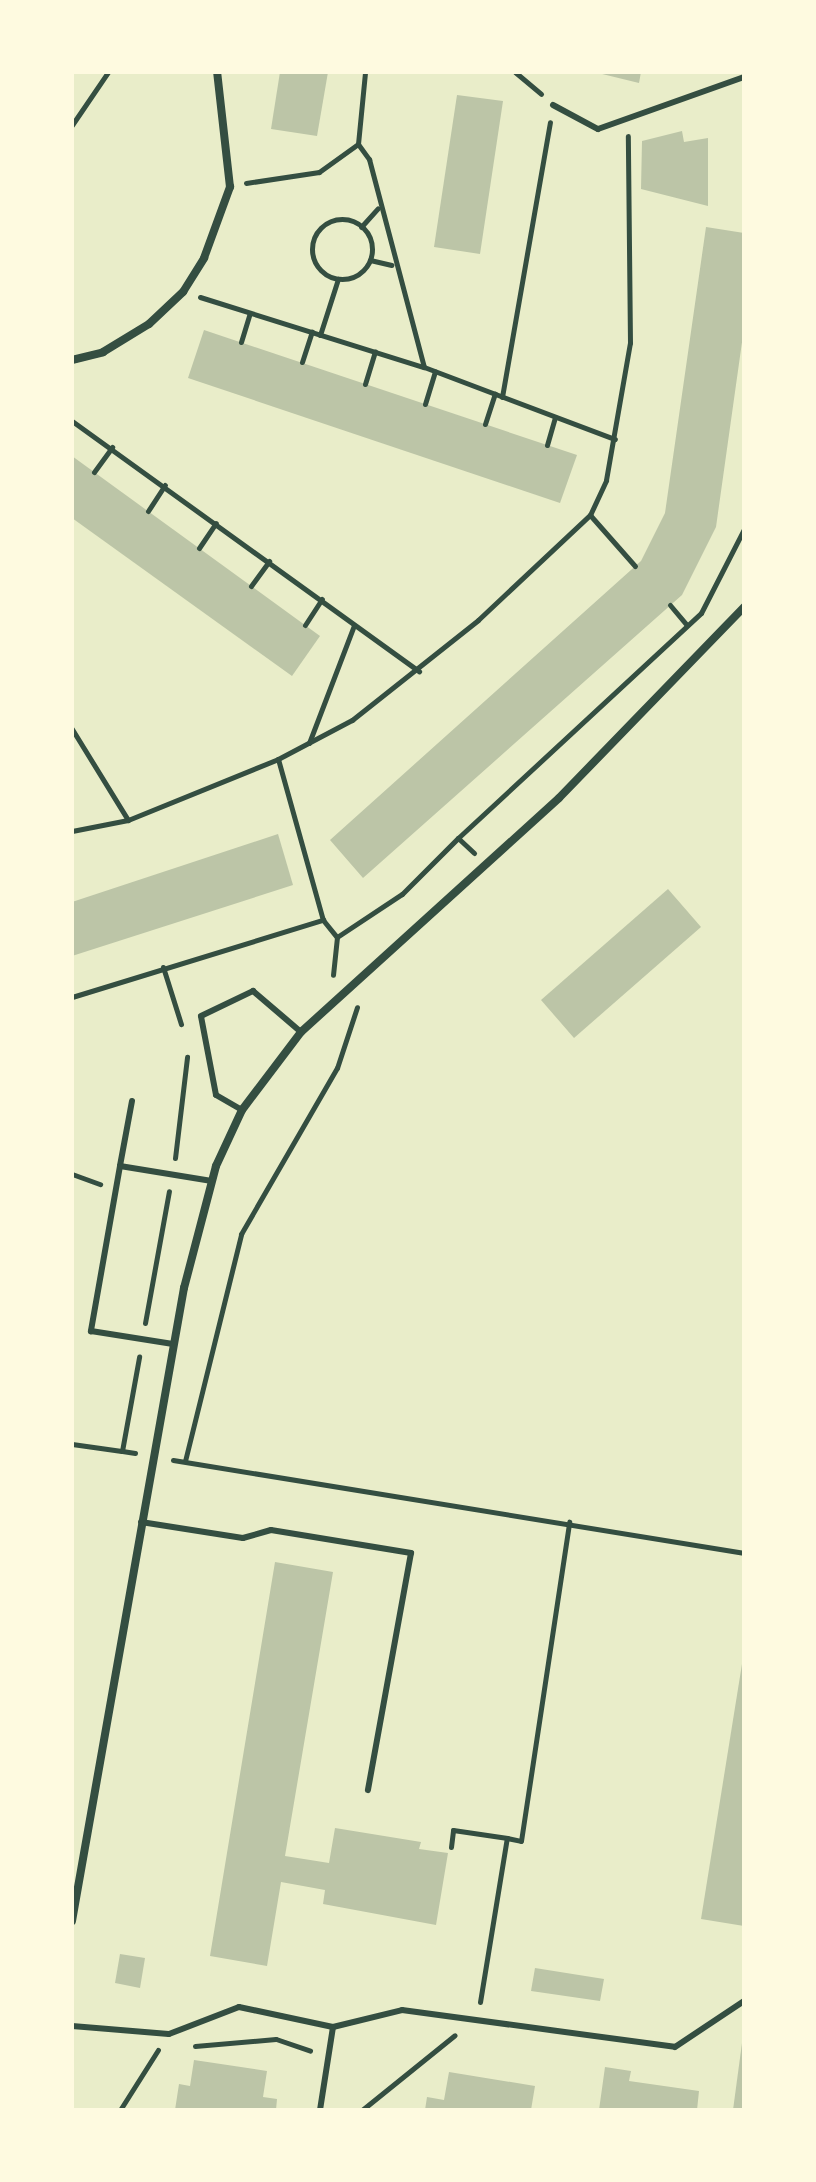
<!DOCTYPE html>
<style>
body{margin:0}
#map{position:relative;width:816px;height:2182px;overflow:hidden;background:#e9edc9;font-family:Ubuntu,sans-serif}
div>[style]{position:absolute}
.building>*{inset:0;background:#bcc5a7}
.path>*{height:5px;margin:-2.5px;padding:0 2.5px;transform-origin:2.5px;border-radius:2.5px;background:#344e41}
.path>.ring{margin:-2.5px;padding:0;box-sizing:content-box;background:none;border:5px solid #344e41;border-radius:50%}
.service>*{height:6px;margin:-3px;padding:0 3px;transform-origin:3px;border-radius:3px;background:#344e41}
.minor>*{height:8px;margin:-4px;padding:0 4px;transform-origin:4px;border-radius:4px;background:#344e41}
span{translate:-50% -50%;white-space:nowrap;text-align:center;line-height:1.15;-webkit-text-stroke:8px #fefae0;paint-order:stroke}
.frame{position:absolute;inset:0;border:74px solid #fefae0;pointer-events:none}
</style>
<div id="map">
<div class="building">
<div style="clip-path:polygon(280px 72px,328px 72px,317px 136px,271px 129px)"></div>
<div style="clip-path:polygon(594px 72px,641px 72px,639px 83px)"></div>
<div style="clip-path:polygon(457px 95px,503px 101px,480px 254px,434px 247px)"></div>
<div style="clip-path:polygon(682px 131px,684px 142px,708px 138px,708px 206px,641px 189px,642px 141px)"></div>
<div style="clip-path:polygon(706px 227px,744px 233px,744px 328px,716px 527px,682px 595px,363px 878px,330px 840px,641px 561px,665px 513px)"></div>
<div style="clip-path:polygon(204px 330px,577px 455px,560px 503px,188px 378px)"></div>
<div style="clip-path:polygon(72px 456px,320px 636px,292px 676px,72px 518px)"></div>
<div style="clip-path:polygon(278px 834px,293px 885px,72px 956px,72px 902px)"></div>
<div style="clip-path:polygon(668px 889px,701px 927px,574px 1038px,541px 1000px)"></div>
<div style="clip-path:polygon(275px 1562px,333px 1572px,285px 1856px,329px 1863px,335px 1828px,421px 1842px,419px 1849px,448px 1853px,436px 1925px,323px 1904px,325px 1890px,281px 1882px,267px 1966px,210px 1956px)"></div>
<div style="clip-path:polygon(742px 1664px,744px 1664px,744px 1926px,701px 1919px)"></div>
<div style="clip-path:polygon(120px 1954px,145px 1958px,140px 1988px,115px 1983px)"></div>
<div style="clip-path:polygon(535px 1968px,604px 1979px,600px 2001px,531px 1991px)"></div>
<div style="clip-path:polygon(742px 2043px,744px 2110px,733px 2110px)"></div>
<div style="clip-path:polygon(194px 2060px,267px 2071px,263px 2097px,277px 2099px,276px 2110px,175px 2110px,179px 2084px,190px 2086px)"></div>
<div style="clip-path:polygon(605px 2067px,631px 2071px,629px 2081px,699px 2091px,697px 2110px,599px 2110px)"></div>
<div style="clip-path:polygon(449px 2072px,535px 2086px,531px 2110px,425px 2110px,427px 2097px,444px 2100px)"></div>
</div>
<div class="path">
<div style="left:515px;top:72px;width:34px;rotate:40deg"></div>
<div style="left:72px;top:125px;width:64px;rotate:-55.8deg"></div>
<div style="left:358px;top:144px;width:19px;rotate:54deg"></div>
<div style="left:369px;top:159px;width:215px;rotate:75.2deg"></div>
<div style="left:246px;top:183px;width:74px;rotate:-8.6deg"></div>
<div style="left:319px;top:172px;width:48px;rotate:-35.7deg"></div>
<div style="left:358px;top:144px;width:72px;rotate:-84.4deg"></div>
<div class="ring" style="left:312px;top:219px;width:55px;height:55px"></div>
<div style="left:361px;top:227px;width:25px;rotate:-48deg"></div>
<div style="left:370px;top:260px;width:22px;rotate:13deg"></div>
<div style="left:200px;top:297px;width:235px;rotate:17.4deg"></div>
<div style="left:424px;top:367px;width:204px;rotate:20.7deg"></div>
<div style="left:320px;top:335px;width:59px;rotate:-72.2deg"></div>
<div style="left:241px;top:342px;width:30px;rotate:-73deg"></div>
<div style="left:302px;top:362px;width:32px;rotate:-72deg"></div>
<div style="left:365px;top:384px;width:34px;rotate:-73deg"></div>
<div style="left:502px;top:397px;width:279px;rotate:-80.1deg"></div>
<div style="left:425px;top:404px;width:34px;rotate:-73deg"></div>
<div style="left:72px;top:421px;width:428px;rotate:35.8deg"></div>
<div style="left:485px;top:424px;width:32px;rotate:-72deg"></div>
<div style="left:547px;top:445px;width:29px;rotate:-74deg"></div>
<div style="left:94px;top:472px;width:31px;rotate:-54deg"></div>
<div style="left:148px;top:511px;width:31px;rotate:-57deg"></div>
<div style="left:590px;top:515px;width:68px;rotate:48.6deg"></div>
<div style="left:199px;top:548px;width:30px;rotate:-56deg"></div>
<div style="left:251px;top:586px;width:31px;rotate:-54deg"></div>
<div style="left:670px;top:605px;width:26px;rotate:50deg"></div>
<div style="left:305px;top:625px;width:31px;rotate:-57deg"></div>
<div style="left:72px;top:729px;width:107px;rotate:58.4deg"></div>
<div style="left:309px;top:743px;width:126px;rotate:-69.1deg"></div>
<div style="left:278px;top:759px;width:167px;rotate:74.4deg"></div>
<div style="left:323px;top:920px;width:22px;rotate:51deg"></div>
<div style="left:337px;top:937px;width:38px;rotate:96deg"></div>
<div style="left:72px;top:831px;width:57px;rotate:-11.1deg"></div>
<div style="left:128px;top:820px;width:162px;rotate:-22.1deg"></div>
<div style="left:278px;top:759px;width:84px;rotate:-27.8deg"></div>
<div style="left:352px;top:720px;width:161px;rotate:-38.4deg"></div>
<div style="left:478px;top:620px;width:154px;rotate:-43.2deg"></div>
<div style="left:590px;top:515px;width:38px;rotate:-65deg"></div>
<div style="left:606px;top:480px;width:139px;rotate:-80.1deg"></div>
<div style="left:630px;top:343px;width:207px;rotate:-90.6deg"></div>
<div style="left:458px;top:838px;width:331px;rotate:-42.8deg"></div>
<div style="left:701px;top:613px;width:94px;rotate:-62.9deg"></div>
<div style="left:337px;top:937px;width:78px;rotate:-33.5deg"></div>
<div style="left:402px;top:894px;width:79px;rotate:-45deg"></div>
<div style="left:458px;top:838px;width:22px;rotate:43deg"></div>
<div style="left:163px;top:967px;width:60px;rotate:72.5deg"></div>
<div style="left:72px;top:997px;width:263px;rotate:-17.1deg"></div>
<div style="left:175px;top:1158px;width:102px;rotate:-83.2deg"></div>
<div style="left:72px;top:1174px;width:30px;rotate:20deg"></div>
<div style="left:145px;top:1323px;width:134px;rotate:-79.7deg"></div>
<div style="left:72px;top:1444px;width:50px;rotate:8deg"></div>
<div style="left:135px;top:1453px;width:13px;rotate:-171deg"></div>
<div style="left:122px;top:1451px;width:96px;rotate:-79.7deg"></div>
<div style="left:173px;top:1460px;width:579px;rotate:9.25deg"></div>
<div style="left:185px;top:1461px;width:234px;rotate:-76.1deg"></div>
<div style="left:241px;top:1234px;width:192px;rotate:-60deg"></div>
<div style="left:337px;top:1068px;width:64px;rotate:-71.8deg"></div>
<div style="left:451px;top:1847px;width:17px;rotate:-83deg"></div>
<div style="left:453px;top:1830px;width:55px;rotate:8.4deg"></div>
<div style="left:480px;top:2002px;width:166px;rotate:-80.7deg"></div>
<div style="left:507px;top:1838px;width:14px;rotate:12deg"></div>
<div style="left:521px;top:1841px;width:323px;rotate:-81.4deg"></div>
<div style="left:195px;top:2046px;width:81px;rotate:-4.9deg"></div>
<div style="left:276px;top:2039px;width:36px;rotate:19deg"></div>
<div style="left:120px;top:2110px;width:71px;rotate:-57.7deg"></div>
<div style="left:362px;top:2110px;width:119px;rotate:-38.9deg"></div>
</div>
<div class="service">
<div style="left:553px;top:105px;width:51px;rotate:28.1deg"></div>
<div style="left:598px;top:129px;width:155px;rotate:-19.6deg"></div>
<div style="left:132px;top:1101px;width:66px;rotate:100.5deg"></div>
<div style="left:120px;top:1166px;width:93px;rotate:9.3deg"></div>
<div style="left:242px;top:1110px;width:30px;rotate:-150deg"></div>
<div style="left:216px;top:1095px;width:80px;rotate:-100.8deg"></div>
<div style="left:201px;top:1016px;width:58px;rotate:-25.7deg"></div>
<div style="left:253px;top:991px;width:63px;rotate:40.5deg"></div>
<div style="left:120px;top:1166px;width:168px;rotate:100deg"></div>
<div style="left:91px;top:1331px;width:83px;rotate:9deg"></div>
<div style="left:141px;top:1522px;width:103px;rotate:8.9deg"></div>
<div style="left:243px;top:1538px;width:29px;rotate:-16deg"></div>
<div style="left:271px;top:1530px;width:142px;rotate:9.3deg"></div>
<div style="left:411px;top:1553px;width:241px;rotate:100.3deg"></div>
<div style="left:72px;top:2026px;width:97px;rotate:4.7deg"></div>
<div style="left:169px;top:2034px;width:75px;rotate:-21.1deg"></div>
<div style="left:239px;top:2007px;width:96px;rotate:12deg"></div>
<div style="left:333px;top:2027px;width:71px;rotate:-13.8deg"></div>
<div style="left:402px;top:2010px;width:275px;rotate:7.7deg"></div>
<div style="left:675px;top:2047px;width:83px;rotate:-33.7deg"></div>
<div style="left:320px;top:2110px;width:84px;rotate:-81.1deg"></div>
</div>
<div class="minor">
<div style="left:72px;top:360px;width:32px;rotate:-14deg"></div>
<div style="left:103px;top:352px;width:54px;rotate:-31.3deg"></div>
<div style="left:149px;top:324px;width:47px;rotate:-43.3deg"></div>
<div style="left:183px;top:292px;width:40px;rotate:-58deg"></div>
<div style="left:204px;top:258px;width:76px;rotate:-69.9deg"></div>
<div style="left:230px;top:187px;width:116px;rotate:-96.4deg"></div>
<div style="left:72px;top:1921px;width:643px;rotate:-79.97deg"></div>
<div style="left:184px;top:1288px;width:126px;rotate:-75.3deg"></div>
<div style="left:216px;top:1166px;width:62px;rotate:-65.1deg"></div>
<div style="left:242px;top:1110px;width:98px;rotate:-52.9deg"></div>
<div style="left:301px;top:1032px;width:348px;rotate:-42.2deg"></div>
<div style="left:559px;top:798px;width:266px;rotate:-45.9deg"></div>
</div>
<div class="frame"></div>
</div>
